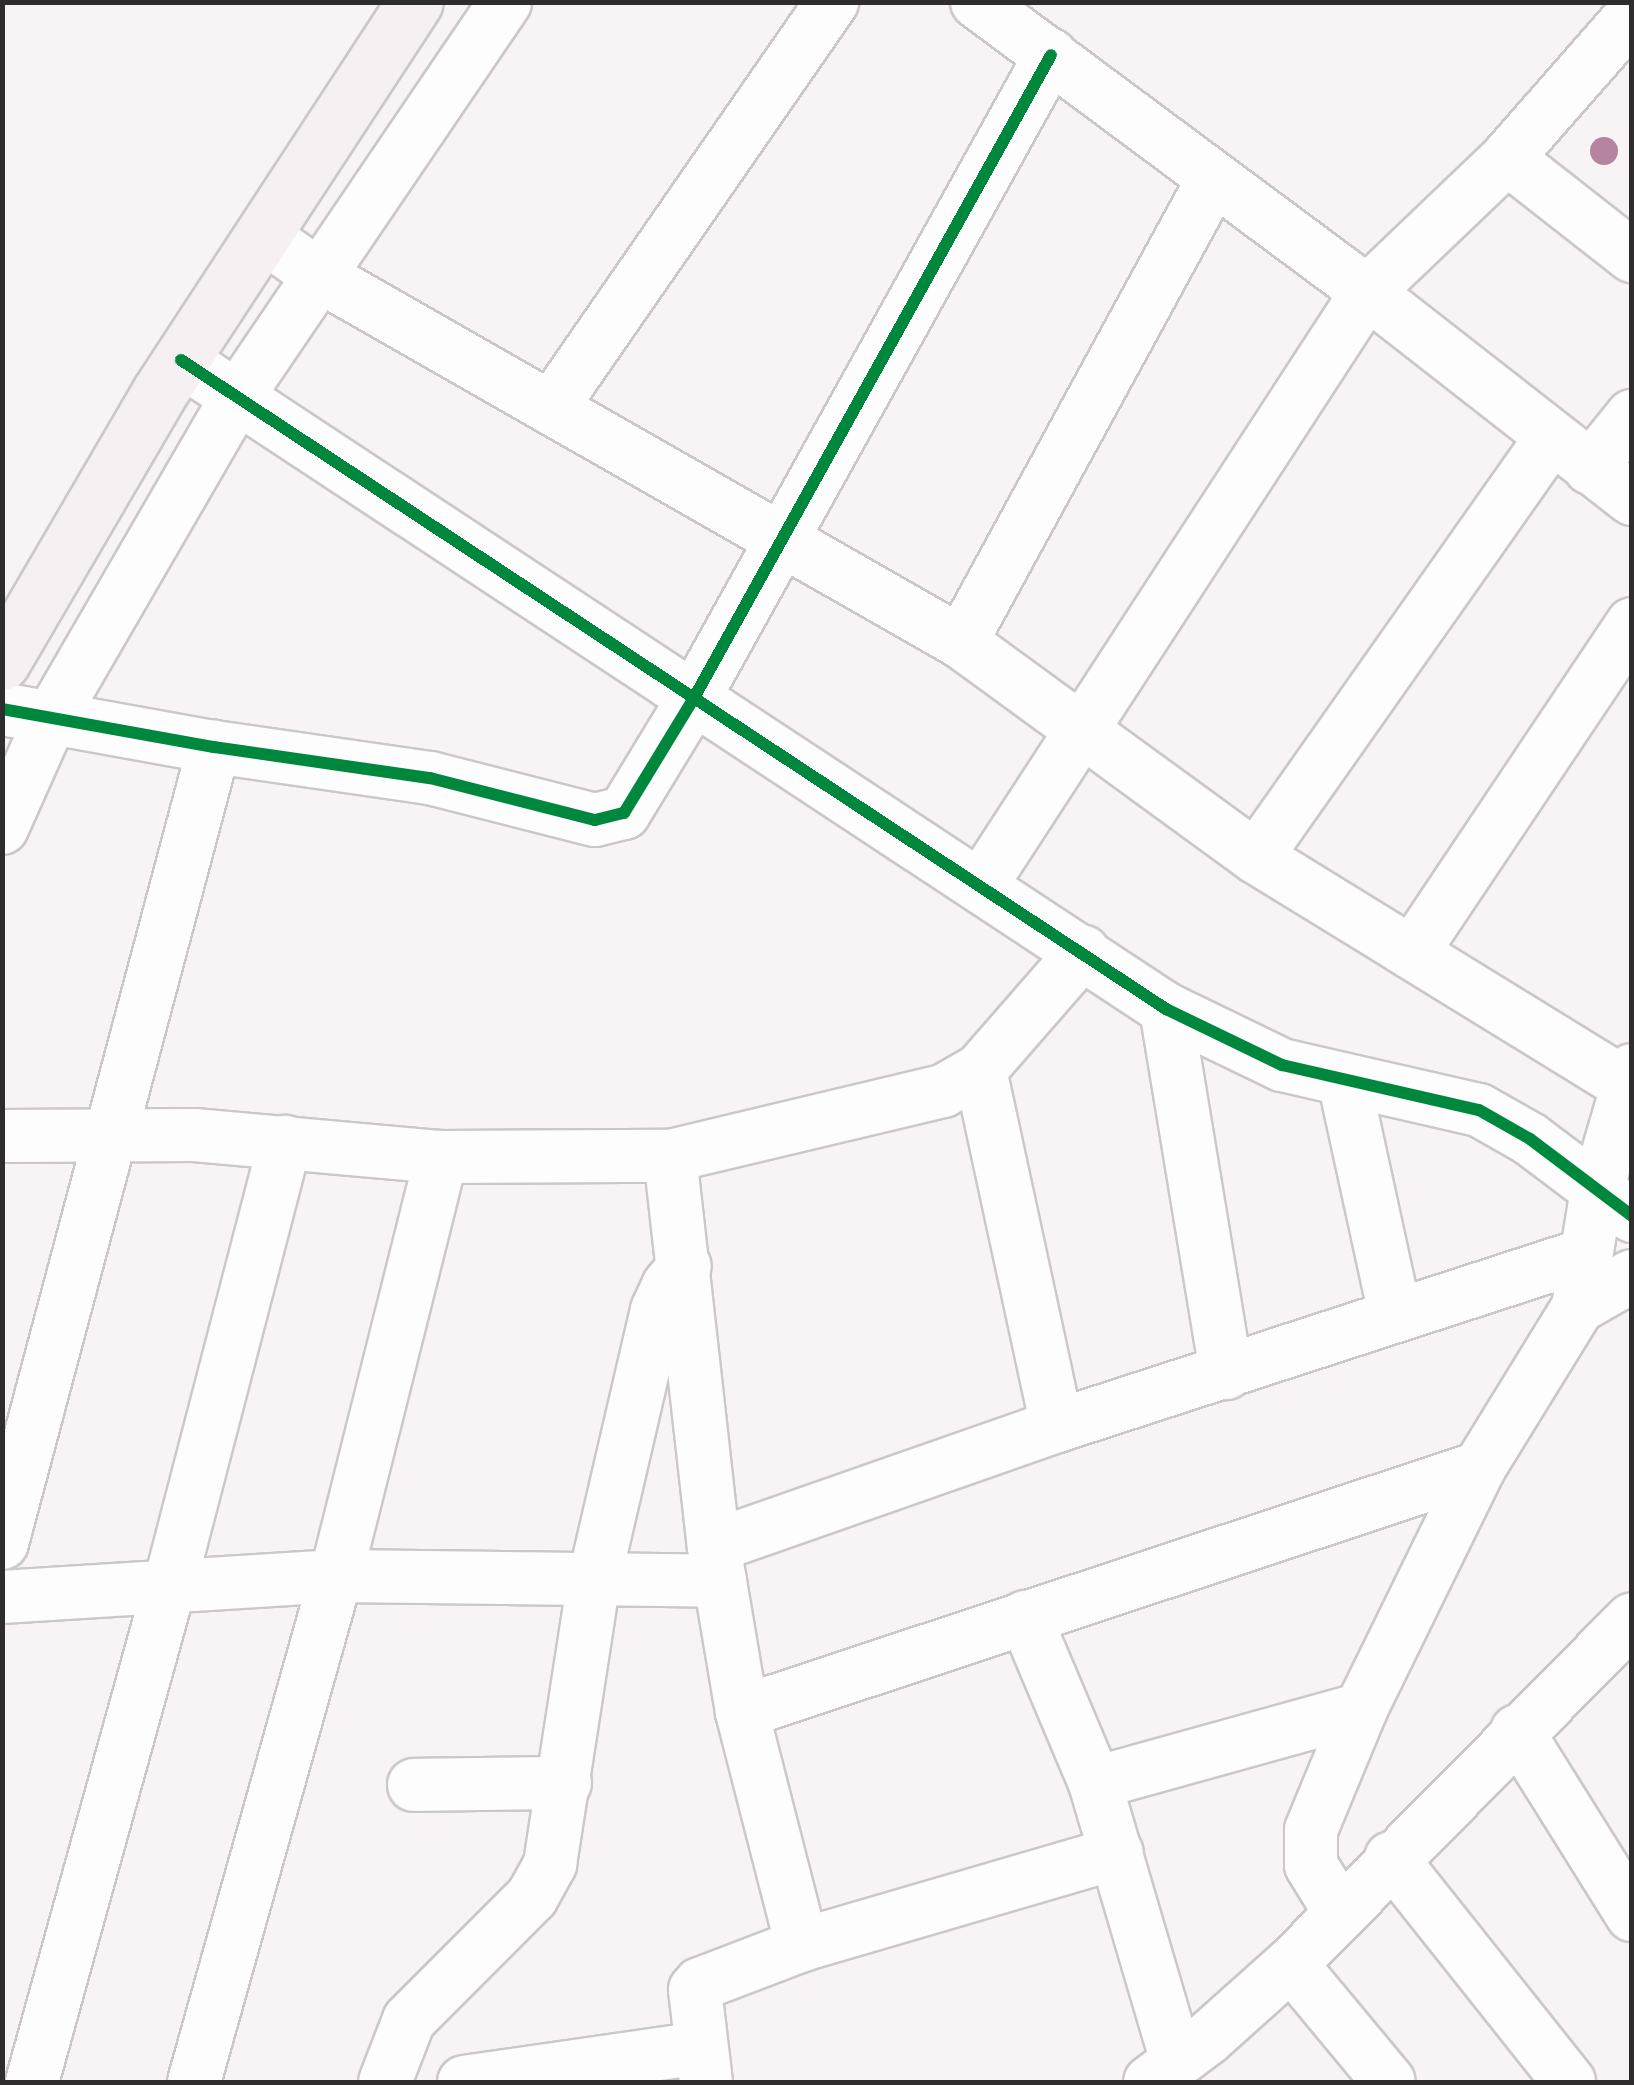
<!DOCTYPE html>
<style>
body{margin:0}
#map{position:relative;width:1634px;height:2085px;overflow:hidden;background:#f8f3f5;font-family:Figtree,sans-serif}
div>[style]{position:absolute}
.roads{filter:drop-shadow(2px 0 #cbc8c9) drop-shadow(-2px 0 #cbc8c9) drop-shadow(0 2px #cbc8c9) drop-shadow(0 -2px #cbc8c9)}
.minor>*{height:52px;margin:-26px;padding:0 26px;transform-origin:26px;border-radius:26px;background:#fefdfe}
.major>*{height:55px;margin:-27.5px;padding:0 27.5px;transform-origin:27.5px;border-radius:27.5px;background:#f6f0f2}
.cycleway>*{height:12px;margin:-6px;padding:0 6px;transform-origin:6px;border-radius:6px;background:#00873e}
.trees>*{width:28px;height:28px;margin:-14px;border-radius:50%;background:#b5849e}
span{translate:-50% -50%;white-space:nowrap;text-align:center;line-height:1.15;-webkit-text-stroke:9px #fff;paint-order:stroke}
.frame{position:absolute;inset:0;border:5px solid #2f2c2d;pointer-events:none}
</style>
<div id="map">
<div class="roads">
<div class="minor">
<div style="left:977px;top:2px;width:486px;rotate:36.6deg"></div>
<div style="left:1367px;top:292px;width:336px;rotate:38deg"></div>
<div style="left:1507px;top:158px;width:159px;rotate:38.1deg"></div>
<div style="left:262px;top:235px;width:69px;rotate:35.5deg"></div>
<div style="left:318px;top:275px;width:740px;rotate:29.72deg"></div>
<div style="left:961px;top:642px;width:365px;rotate:36.1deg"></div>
<div style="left:1256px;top:857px;width:441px;rotate:31.6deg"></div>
<div style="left:181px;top:360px;width:1180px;rotate:33.38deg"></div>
<div style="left:1166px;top:1009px;width:129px;rotate:25.8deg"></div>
<div style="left:1282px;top:1065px;width:202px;rotate:12.9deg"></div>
<div style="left:1479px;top:1110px;width:59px;rotate:29.6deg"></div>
<div style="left:1530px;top:1139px;width:128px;rotate:37deg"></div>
<div style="left:551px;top:408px;width:494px;rotate:-55.3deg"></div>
<div style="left:1590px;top:468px;width:67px;rotate:-51.1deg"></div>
<div style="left:961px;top:642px;width:528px;rotate:-61.4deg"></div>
<div style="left:2px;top:709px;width:215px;rotate:10.2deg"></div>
<div style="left:214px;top:747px;width:218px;rotate:8.2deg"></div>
<div style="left:430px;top:778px;width:170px;rotate:14.3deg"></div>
<div style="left:595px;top:820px;width:30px;rotate:-14deg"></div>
<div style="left:624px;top:813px;width:137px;rotate:-58.7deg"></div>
<div style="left:695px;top:696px;width:733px;rotate:-60.95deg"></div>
<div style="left:2px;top:828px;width:120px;rotate:-66deg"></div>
<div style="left:51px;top:718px;width:371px;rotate:-59.9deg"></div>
<div style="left:237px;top:397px;width:477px;rotate:-55.8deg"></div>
<div style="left:1256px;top:857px;width:512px;rotate:-54.85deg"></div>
<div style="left:981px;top:885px;width:708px;rotate:-56.94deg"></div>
<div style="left:1367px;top:292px;width:194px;rotate:-43.7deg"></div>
<div style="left:1507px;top:158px;width:190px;rotate:-48.8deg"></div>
<div style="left:1412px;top:953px;width:396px;rotate:-56.2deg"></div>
<div style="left:1166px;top:1009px;width:369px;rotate:80.6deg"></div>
<div style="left:980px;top:1070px;width:364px;rotate:77.8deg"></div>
<div style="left:1344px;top:1080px;width:239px;rotate:77.7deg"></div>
<div style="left:2px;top:1136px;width:192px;rotate:-0.3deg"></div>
<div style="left:194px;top:1135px;width:248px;rotate:5.1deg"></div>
<div style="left:441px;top:1157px;width:229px;rotate:-0.3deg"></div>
<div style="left:670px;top:1156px;width:281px;rotate:-13.4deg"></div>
<div style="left:943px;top:1091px;width:43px;rotate:-29.6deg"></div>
<div style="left:980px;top:1070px;width:157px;rotate:-48.9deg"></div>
<div style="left:670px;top:1156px;width:392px;rotate:83.6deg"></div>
<div style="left:714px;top:1546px;width:168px;rotate:80.4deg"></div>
<div style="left:742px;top:1712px;width:241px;rotate:75.6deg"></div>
<div style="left:1578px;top:1307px;width:62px;rotate:-29.9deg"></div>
<div style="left:2px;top:1543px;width:824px;rotate:-75.09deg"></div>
<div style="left:714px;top:1546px;width:363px;rotate:-19.3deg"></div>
<div style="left:1057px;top:1426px;width:554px;rotate:-17.98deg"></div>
<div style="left:2px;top:1597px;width:335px;rotate:-3.6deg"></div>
<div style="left:336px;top:1576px;width:384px;rotate:0.7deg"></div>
<div style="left:1025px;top:1617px;width:180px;rotate:67.1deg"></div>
<div style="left:1095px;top:1783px;width:290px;rotate:73.6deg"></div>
<div style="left:742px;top:1712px;width:776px;rotate:-18.32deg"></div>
<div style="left:1517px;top:1731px;width:217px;rotate:58deg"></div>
<div style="left:1095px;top:1783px;width:276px;rotate:-15.5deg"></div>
<div style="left:414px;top:1785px;width:151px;rotate:-0.8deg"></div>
<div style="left:1391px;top:1858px;width:286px;rotate:51.5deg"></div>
<div style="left:1341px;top:1914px;width:57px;rotate:-121.5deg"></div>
<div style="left:1311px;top:1865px;width:35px;rotate:-90deg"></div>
<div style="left:1311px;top:1830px;width:131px;rotate:-67.5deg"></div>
<div style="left:1361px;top:1709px;width:268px;rotate:-63.9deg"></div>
<div style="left:1479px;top:1468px;width:189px;rotate:-58.4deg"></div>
<div style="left:1578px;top:1307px;width:119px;rotate:-80.8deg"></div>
<div style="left:1597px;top:1190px;width:125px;rotate:-73.7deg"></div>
<div style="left:1291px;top:1964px;width:153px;rotate:50.3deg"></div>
<div style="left:32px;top:2082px;width:517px;rotate:-74.51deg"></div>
<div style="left:170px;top:1584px;width:457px;rotate:-75.4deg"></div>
<div style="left:194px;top:2082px;width:526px;rotate:-74.32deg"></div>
<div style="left:336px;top:1576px;width:432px;rotate:-75.9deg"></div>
<div style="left:385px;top:2082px;width:66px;rotate:-68.8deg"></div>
<div style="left:409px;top:2020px;width:174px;rotate:-45deg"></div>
<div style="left:532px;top:1897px;width:38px;rotate:-61deg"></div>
<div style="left:550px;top:1864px;width:286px;rotate:-81.2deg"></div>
<div style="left:594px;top:1581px;width:278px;rotate:-76.9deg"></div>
<div style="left:657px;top:1310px;width:26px;rotate:-65deg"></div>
<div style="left:668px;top:1286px;width:26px;rotate:-50deg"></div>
<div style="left:464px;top:2082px;width:239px;rotate:-8.2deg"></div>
<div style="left:706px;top:2082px;width:93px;rotate:-96.8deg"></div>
<div style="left:695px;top:1990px;width:8px;rotate:-50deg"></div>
<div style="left:700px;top:1984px;width:109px;rotate:-20.9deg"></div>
<div style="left:802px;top:1945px;width:328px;rotate:-16.3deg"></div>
<div style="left:1150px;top:2082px;width:71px;rotate:-37deg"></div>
<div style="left:1207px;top:2039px;width:113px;rotate:-41.8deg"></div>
<div style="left:1291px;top:1964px;width:485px;rotate:-45.3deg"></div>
</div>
<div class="major">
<div style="left:2px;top:662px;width:311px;rotate:-59.7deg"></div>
<div style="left:159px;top:393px;width:467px;rotate:-56.8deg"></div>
</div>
</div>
<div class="cycleway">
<div style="left:181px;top:360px;width:1180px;rotate:33.38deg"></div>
<div style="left:1166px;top:1009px;width:129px;rotate:25.8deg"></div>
<div style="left:1282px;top:1065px;width:202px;rotate:12.9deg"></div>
<div style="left:1479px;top:1110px;width:59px;rotate:29.6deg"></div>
<div style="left:1530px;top:1139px;width:128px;rotate:37deg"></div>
<div style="left:2px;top:709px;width:215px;rotate:10.2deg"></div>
<div style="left:214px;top:747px;width:218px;rotate:8.2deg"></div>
<div style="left:430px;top:778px;width:170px;rotate:14.3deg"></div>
<div style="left:595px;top:820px;width:30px;rotate:-14deg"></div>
<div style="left:624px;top:813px;width:137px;rotate:-58.7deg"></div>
<div style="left:695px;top:696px;width:733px;rotate:-60.95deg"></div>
</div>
<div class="trees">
<div style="left:1604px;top:151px"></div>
</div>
<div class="frame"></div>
</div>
